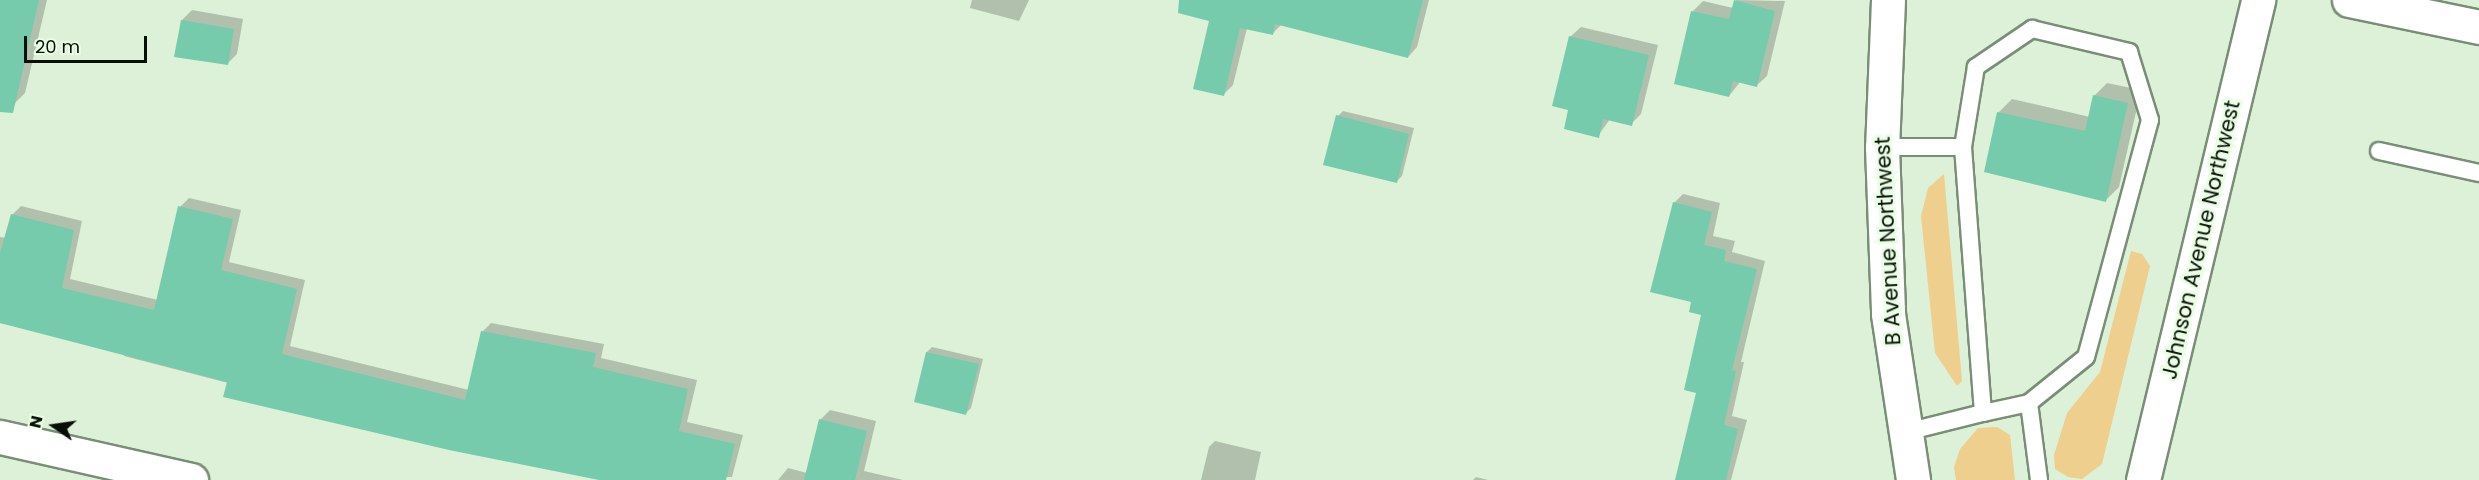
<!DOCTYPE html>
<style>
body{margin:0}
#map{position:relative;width:2479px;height:480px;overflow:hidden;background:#dcf1d8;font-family:Poppins,sans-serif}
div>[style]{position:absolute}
.green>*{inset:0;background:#eecf8d}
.shadow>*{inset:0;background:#0003}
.building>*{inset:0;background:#75cbac}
.roads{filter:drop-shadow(2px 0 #7a8d77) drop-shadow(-2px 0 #7a8d77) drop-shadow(0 2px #7a8d77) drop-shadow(0 -2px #7a8d77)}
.lane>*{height:16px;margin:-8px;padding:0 8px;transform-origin:8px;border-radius:8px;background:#fff}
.street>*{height:33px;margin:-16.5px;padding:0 16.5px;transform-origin:16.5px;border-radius:16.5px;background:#fff}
.secondary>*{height:33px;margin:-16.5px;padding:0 16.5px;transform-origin:16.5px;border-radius:16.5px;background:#fff}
span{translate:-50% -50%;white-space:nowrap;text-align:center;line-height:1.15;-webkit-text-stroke:6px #e9fee5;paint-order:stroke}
.street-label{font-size:21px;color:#080f07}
.north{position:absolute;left:24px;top:396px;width:60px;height:60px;-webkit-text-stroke:4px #e9fee5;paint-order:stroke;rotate:283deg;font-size:16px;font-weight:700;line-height:24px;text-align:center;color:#080f07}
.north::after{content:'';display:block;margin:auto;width:21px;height:27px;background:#080f07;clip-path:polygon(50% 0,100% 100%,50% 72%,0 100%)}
.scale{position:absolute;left:24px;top:36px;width:123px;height:27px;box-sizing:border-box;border:3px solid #080f07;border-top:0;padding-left:8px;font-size:18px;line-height:21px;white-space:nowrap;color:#080f07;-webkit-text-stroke:4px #e9fee5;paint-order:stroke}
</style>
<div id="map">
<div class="green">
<div style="clip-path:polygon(1944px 174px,1962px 381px,1957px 386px,1935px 353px,1921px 216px,1928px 188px)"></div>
<div style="clip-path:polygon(2131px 251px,2142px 254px,2150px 266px,2102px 464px,2082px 479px,2068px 477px,2055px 469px,2054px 455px,2067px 413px,2100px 372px)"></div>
<div style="clip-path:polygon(1997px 427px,2010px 435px,2015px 480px,1956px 480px,1954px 467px,1960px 449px,1978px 428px)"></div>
</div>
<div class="shadow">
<div style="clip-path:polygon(0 0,47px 0,25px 93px,15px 103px,0 100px)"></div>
<div style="clip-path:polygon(972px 0,1029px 0,1019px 21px,970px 8px)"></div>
<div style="clip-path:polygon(1181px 0,1429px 0,1417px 47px,1408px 57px,1282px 24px,1272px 34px,1247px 28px,1233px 85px,1224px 94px,1213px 8px)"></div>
<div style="clip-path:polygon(1736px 0,1785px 1px,1767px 76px,1756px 86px,1740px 82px,1729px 96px,1693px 11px,1703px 1px,1733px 8px)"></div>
<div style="clip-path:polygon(192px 10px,243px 19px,237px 54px,227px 64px,182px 20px)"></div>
<div style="clip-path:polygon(1581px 27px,1658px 45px,1641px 114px,1631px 124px,1610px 119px,1598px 136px,1570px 109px,1570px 37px)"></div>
<div style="clip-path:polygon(2107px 83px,2141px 90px,2119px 187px,2106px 200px,1986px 171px,1999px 112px,2012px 99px,2090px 117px,2094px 96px)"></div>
<div style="clip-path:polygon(1343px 111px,1414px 128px,1402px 176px,1396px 182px,1338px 116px)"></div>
<div style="clip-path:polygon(1683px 194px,1720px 203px,1713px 236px,1735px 241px,1732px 252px,1765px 261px,1741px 362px,1744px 362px,1732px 416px,1747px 420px,1731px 480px,1689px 480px,1703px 314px,1693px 301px,1674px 203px)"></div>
<div style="clip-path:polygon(189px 198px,241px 210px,229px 262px,305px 280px,290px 346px,469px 390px,482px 332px,491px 323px,604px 344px,601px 358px,697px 380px,687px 422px,743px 435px,732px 477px,602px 480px,124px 356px,125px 351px,0 323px,0 237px,6px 238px,12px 215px,21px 206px,82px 221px,70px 279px,158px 300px,180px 207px)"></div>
<div style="clip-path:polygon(932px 347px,983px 359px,971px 408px,966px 413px,927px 352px)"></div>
<div style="clip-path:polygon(830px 410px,876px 421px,864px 471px,903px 480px,778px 480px,788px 468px,807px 473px,820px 420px)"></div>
<div style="clip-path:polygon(1215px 441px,1261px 452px,1255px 480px,1201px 480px,1209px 447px)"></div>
<div style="clip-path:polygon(1476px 477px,1488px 480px,1473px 480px)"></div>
</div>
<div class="building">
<div style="clip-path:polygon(0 0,39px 0,13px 113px,0 112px)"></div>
<div style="clip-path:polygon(1179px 0,1423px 0,1408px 58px,1275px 24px,1273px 35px,1240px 28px,1224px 96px,1193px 89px,1209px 21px,1178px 13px)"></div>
<div style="clip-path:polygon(1734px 0,1775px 11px,1757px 87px,1733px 81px,1729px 97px,1674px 84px,1691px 11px,1729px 19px)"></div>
<div style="clip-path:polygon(181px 20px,234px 29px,228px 65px,174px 57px)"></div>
<div style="clip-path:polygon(1569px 36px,1649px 55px,1632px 126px,1603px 119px,1599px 138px,1564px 129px,1568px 110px,1552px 106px)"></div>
<div style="clip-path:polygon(2093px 95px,2128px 103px,2106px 202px,1984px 172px,1997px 112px,2085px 131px)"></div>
<div style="clip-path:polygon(1336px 115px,1409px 134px,1397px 183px,1323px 165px)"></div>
<div style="clip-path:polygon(1673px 202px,1712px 212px,1704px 245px,1726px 250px,1724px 261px,1757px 269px,1732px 370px,1736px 371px,1724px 425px,1738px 429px,1726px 480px,1675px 480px,1696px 393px,1684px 390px,1701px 315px,1689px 312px,1691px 302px,1650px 292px)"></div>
<div style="clip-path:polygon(178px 206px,233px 219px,221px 270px,297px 289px,282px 354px,465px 400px,481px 331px,596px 353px,593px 367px,688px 389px,679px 431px,735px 444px,726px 480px,599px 480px,449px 450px,223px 397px,227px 382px,0 323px,0 253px,11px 214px,74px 230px,62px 288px,154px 310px)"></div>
<div style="clip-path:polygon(926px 352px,979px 364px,966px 415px,914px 402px)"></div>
<div style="clip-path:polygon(819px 419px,867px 431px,855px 480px,804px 480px)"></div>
</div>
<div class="roads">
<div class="lane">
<div style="left:2032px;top:29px;width:100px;rotate:13.3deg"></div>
<div style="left:2129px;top:52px;width:71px;rotate:72.8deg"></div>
<div style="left:2150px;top:120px;width:245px;rotate:105.1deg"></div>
<div style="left:2086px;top:357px;width:73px;rotate:141.1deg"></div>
<div style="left:2029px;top:403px;width:47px;rotate:167.7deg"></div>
<div style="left:1983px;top:413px;width:267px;rotate:-94.3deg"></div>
<div style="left:1963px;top:147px;width:81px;rotate:-80.8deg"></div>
<div style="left:1976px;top:67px;width:68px;rotate:-34.2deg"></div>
<div style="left:1882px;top:147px;width:81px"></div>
<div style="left:2379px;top:151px;width:102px;rotate:12.4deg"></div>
<div style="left:2029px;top:403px;width:78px;rotate:82.6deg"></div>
<div style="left:1906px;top:432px;width:79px;rotate:-13.9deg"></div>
</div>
<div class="street">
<div style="left:1888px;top:0;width:147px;rotate:92.3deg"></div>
<div style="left:1882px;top:147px;width:167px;rotate:87.9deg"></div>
<div style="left:1888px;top:314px;width:168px;rotate:81.4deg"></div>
<div style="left:0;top:437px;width:196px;rotate:12.7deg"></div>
</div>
<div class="secondary">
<div style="left:2349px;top:0;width:133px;rotate:11.7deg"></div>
<div style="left:2143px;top:480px;width:494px;rotate:-76.5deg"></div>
</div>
</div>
<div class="street-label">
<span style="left:2201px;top:240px;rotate:-77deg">Johnson Avenue Northwest</span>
<span style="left:1888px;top:241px;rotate:-93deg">B Avenue Northwest</span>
</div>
<div class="north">N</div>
<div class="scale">20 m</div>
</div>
